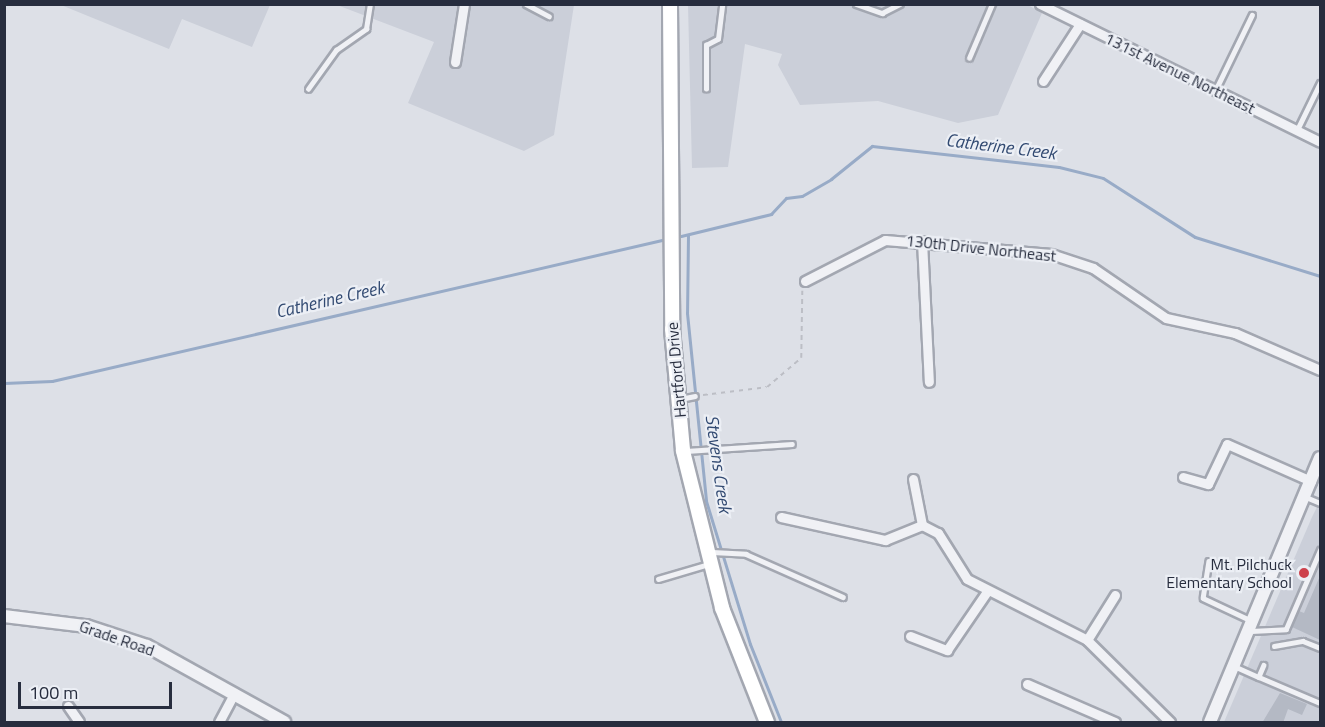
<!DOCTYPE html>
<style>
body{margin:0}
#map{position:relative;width:1325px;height:727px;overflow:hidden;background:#dde0e7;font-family:"Titillium Web",sans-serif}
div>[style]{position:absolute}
.built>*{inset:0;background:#cbcfd9}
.stream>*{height:3px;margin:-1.5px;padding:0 1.5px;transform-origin:1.5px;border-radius:1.5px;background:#98abc7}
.building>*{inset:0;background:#b4b9c4}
.path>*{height:1.5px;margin-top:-0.75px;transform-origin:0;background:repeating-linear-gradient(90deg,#bcbec5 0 4.5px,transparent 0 9px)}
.roads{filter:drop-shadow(2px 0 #a3a7b1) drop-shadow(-2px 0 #a3a7b1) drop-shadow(0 2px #a3a7b1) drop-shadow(0 -2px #a3a7b1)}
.service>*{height:4.5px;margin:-2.25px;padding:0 2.25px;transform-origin:2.25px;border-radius:2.25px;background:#f0f1f5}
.minor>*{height:9px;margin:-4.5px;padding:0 4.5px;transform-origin:4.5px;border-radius:4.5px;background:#f0f1f5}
.tertiary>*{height:12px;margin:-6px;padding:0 6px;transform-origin:6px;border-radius:6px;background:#f0f1f5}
.secondary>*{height:14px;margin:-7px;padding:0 7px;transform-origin:7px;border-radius:7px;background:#fff}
.dots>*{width:16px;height:16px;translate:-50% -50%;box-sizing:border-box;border:3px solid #eceff5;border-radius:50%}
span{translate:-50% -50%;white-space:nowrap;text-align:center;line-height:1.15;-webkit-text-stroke:4.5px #eceff5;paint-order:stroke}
.street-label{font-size:16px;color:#272d3e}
.poi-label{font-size:16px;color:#272d3e}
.right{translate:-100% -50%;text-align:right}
.water-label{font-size:18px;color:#314971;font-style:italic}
.frame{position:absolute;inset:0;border:6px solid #272d3e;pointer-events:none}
.scale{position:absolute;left:18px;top:682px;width:154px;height:27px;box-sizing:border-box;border:3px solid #272d3e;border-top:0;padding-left:8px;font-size:18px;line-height:21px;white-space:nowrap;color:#272d3e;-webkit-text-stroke:4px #eceff5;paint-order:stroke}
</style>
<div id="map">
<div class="built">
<div style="clip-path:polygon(1026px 4px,1042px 13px,998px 115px,958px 123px,878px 101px,800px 105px,778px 65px,782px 54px,745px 44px,728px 167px,692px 168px,688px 5px)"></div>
<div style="clip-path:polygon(61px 5px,270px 5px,252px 47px,182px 19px,169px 49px)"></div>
<div style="clip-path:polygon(337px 5px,574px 5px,554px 135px,524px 151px,408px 103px,434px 42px)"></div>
<div style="clip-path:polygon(1320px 501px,1320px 722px,1224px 722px,1312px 517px)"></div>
</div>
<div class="stream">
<div style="left:688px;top:235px;width:78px;rotate:90.7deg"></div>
<div style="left:687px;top:313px;width:189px;rotate:84.2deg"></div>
<div style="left:706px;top:501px;width:150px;rotate:72.9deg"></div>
<div style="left:750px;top:644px;width:84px;rotate:68.3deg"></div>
<div style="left:681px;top:236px;width:93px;rotate:-13.7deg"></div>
<div style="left:771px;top:214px;width:22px;rotate:-47deg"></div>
<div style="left:786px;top:198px;width:16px;rotate:-7deg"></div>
<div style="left:802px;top:196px;width:34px;rotate:-30deg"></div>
<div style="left:831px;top:179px;width:53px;rotate:-38.8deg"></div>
<div style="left:872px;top:146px;width:188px;rotate:6.4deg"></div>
<div style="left:1059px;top:167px;width:45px;rotate:14deg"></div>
<div style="left:1103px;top:178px;width:109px;rotate:32.7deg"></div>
<div style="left:1195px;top:237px;width:131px;rotate:17.3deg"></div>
<div style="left:4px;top:383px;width:48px;rotate:-2.4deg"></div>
<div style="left:52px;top:381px;width:626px;rotate:-13.02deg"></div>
</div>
<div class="building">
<div style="clip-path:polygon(1320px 576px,1320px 640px,1292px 627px,1299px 611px,1304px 613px)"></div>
<div style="clip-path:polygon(1280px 693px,1307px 704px,1302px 715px,1288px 709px,1283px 723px,1262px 723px)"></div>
</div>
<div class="path">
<div style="left:703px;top:395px;width:64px;rotate:-7.1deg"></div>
<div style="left:767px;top:387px;width:45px;rotate:-40.5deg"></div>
<div style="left:801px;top:358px;width:67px;rotate:-89.1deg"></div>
</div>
<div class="roads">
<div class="service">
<div style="left:526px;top:4px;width:26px;rotate:28deg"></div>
<div style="left:856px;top:4px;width:28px;rotate:19deg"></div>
<div style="left:882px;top:13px;width:20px;rotate:-27deg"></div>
<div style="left:969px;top:58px;width:59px;rotate:-66.9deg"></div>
<div style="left:308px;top:89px;width:48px;rotate:-54.3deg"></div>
<div style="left:336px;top:50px;width:37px;rotate:-35deg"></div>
<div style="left:366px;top:29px;width:25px;rotate:-81deg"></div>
<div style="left:706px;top:89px;width:44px;rotate:-90deg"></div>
<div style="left:706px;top:45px;width:13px;rotate:-27deg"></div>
<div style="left:718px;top:39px;width:35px;rotate:-83deg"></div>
<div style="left:1216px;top:89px;width:82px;rotate:-64.1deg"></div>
<div style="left:1297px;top:130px;width:52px;rotate:-63.9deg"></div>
<div style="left:680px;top:399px;width:15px;rotate:-11deg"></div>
<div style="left:686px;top:451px;width:106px;rotate:-3.8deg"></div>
<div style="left:1306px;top:497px;width:15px;rotate:23deg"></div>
<div style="left:712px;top:552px;width:34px;rotate:3deg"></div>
<div style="left:746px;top:554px;width:106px;rotate:23.9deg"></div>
<div style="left:1209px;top:561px;width:37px;rotate:99deg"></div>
<div style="left:1203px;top:598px;width:52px;rotate:25.1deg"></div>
<div style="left:658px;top:579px;width:53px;rotate:-16.4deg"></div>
<div style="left:1251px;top:631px;width:35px;rotate:-3deg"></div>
<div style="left:1286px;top:629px;width:86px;rotate:-66.7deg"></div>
<div style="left:1274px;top:646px;width:29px;rotate:-10deg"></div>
<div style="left:1303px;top:641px;width:18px;rotate:22deg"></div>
<div style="left:1264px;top:665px;width:13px;rotate:113deg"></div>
<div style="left:1259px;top:677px;width:66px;rotate:23.1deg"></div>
<div style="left:1234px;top:666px;width:27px;rotate:24deg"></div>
</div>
<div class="minor">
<div style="left:1040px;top:4px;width:312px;rotate:26.2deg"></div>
<div style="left:455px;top:62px;width:59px;rotate:-81.2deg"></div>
<div style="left:1043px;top:81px;width:68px;rotate:-57deg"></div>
<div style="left:922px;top:241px;width:141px;rotate:87.2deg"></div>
<div style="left:805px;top:281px;width:90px;rotate:-27.1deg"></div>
<div style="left:885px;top:240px;width:167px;rotate:4.8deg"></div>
<div style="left:1051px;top:254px;width:44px;rotate:18.4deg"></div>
<div style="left:1093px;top:268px;width:88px;rotate:34.4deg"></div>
<div style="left:1166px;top:318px;width:71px;rotate:12.3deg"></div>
<div style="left:1235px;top:333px;width:93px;rotate:23.5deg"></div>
<div style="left:1183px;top:477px;width:26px;rotate:16deg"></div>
<div style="left:1208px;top:484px;width:44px;rotate:-64.6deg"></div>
<div style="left:1227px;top:444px;width:92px;rotate:23.8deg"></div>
<div style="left:913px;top:479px;width:47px;rotate:78.9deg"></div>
<div style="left:781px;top:517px;width:107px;rotate:12.5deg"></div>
<div style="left:885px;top:540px;width:40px;rotate:-22deg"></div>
<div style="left:922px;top:525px;width:18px;rotate:27deg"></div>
<div style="left:938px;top:533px;width:54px;rotate:57.8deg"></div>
<div style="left:967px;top:579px;width:135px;rotate:26.9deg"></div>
<div style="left:1087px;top:640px;width:117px;rotate:44.7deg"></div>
<div style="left:910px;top:636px;width:40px;rotate:21deg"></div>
<div style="left:947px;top:650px;width:69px;rotate:-55.6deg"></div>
<div style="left:1087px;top:640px;width:53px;rotate:-58.1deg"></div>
<div style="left:1027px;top:684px;width:96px;rotate:23.4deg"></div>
<div style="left:68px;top:706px;width:19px;rotate:55deg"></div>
<div style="left:219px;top:722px;width:32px;rotate:-62deg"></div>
</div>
<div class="tertiary">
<div style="left:4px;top:616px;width:83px;rotate:7deg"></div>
<div style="left:86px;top:626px;width:64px;rotate:18.2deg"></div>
<div style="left:147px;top:646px;width:157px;rotate:29deg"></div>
<div style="left:1210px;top:722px;width:286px;rotate:-67.4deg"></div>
</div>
<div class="secondary">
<div style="left:670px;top:4px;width:325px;rotate:89.6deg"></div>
<div style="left:672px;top:329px;width:122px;rotate:84.8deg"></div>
<div style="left:683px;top:451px;width:162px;rotate:76deg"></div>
<div style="left:722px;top:608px;width:123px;rotate:68.5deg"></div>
</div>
</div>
<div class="dots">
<div style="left:1304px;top:573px;background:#cd414c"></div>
</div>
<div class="street-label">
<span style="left:1180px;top:73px;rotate:26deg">131st Avenue Northeast</span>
<span style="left:981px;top:248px;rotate:6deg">130th Drive Northeast</span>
<span style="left:676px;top:370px;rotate:-95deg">Hartford Drive</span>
<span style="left:117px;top:638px;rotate:19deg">Grade Road</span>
</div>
<div class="poi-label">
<span class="right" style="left:1292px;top:573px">Mt. Pilchuck<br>Elementary School</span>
</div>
<div class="water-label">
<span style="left:1001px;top:147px;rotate:7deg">Catherine Creek</span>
<span style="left:330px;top:300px;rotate:-13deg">Catherine Creek</span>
<span style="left:718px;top:464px;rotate:82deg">Stevens Creek</span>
</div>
<div class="frame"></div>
<div class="scale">100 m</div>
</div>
